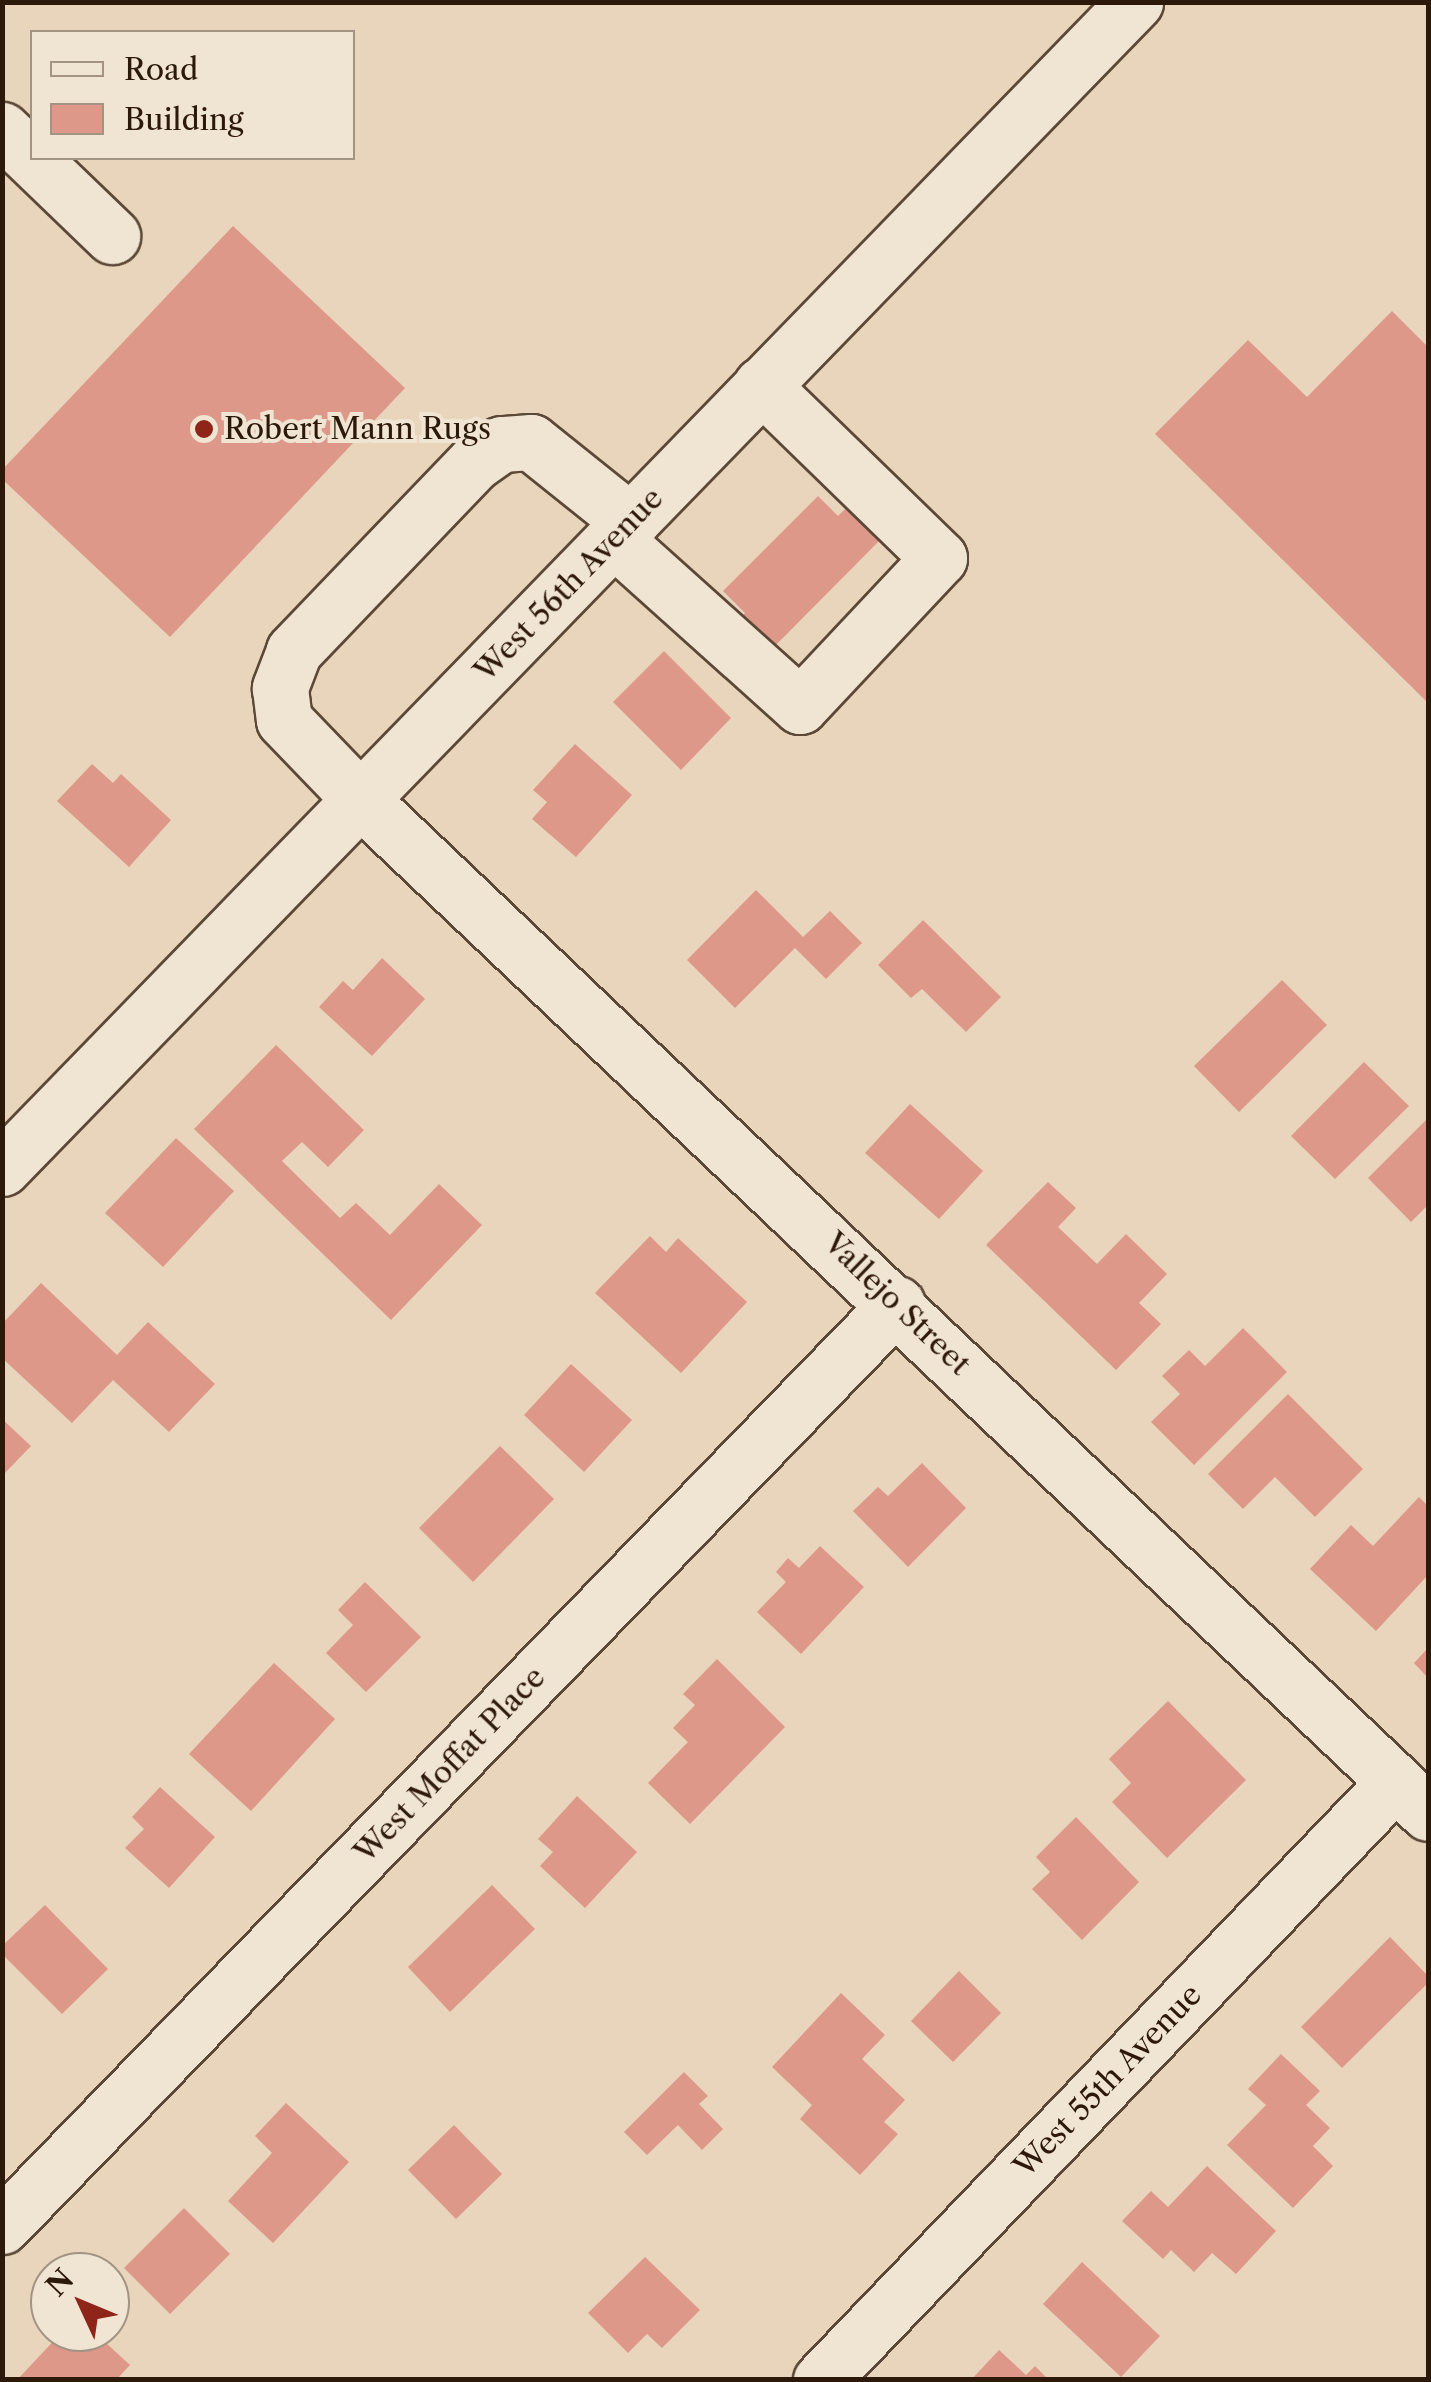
<!DOCTYPE html>
<style>
body{margin:0}
#map{position:relative;width:1431px;height:2382px;overflow:hidden;background:#e8d5bc;font-family:"Libre Caslon Text",serif}
div>[style]{position:absolute}
.building>*{inset:0;background:#de9889}
.roads{filter:drop-shadow(2px 0 #5c4836) drop-shadow(-2px 0 #5c4836) drop-shadow(0 2px #5c4836) drop-shadow(0 -2px #5c4836)}
.minor>*{height:55px;margin:-27.5px;padding:0 27.5px;transform-origin:27.5px;border-radius:27.5px;background:#f0e4d3}
.dots>*{width:28px;height:28px;translate:-50% -50%;box-sizing:border-box;border:5px solid #f0e4d3;border-radius:50%}
span{translate:-50% -50%;white-space:nowrap;text-align:center;line-height:1.15;-webkit-text-stroke:8px #f0e4d3;paint-order:stroke}
.poi-label{font-size:30px;color:#2d190a}
.left{translate:0 -50%;text-align:left}
.street-label{font-size:30px;color:#2d190a}
.frame{position:absolute;inset:0;border:5px solid #2d190a;pointer-events:none}
.legend{position:absolute;left:30px;top:30px;width:325px;height:130px;box-sizing:border-box;background:#f0e4d3;border:2px solid #a29383;margin:0;padding:12px 18px;list-style:none;font-size:30px;color:#2d190a}
.legend li{display:flex;align-items:center;gap:20px;height:50px}
.legend b{width:50px;border:2px solid #a29383}
.north{position:absolute;left:30px;top:2252px;width:100px;height:100px;box-sizing:border-box;background:#f0e4d3;border:2px solid #a29383;border-radius:50%;rotate:314deg;font-size:28px;font-weight:700;line-height:40px;text-align:center;color:#2d190a}
.north::after{content:'';display:block;margin:auto;width:35px;height:45px;background:#8f2418;clip-path:polygon(50% 0,100% 100%,50% 72%,0 100%)}
</style>
<div id="map">
<div class="building">
<div style="clip-path:polygon(233px 226px,405px 388px,170px 637px,2px 479px,2px 470px)"></div>
<div style="clip-path:polygon(1392px 311px,1428px 347px,1428px 703px,1155px 434px,1248px 340px,1307px 397px)"></div>
<div style="clip-path:polygon(818px 496px,838px 516px,855px 499px,888px 532px,759px 662px,727px 631px,745px 613px,723px 591px)"></div>
<div style="clip-path:polygon(664px 651px,731px 718px,681px 770px,613px 702px)"></div>
<div style="clip-path:polygon(575px 744px,632px 795px,576px 857px,532px 819px,547px 802px,533px 790px)"></div>
<div style="clip-path:polygon(92px 764px,113px 783px,121px 774px,171px 820px,129px 867px,57px 801px)"></div>
<div style="clip-path:polygon(756px 890px,803px 937px,830px 911px,862px 943px,826px 979px,795px 948px,735px 1008px,687px 960px)"></div>
<div style="clip-path:polygon(923px 920px,1001px 997px,966px 1032px,922px 989px,911px 998px,878px 965px)"></div>
<div style="clip-path:polygon(382px 958px,425px 999px,372px 1056px,319px 1007px,343px 981px,353px 990px)"></div>
<div style="clip-path:polygon(1282px 980px,1327px 1025px,1239px 1112px,1194px 1066px)"></div>
<div style="clip-path:polygon(276px 1045px,364px 1130px,328px 1167px,302px 1142px,282px 1161px,340px 1218px,356px 1203px,390px 1235px,439px 1184px,482px 1225px,391px 1320px,194px 1129px)"></div>
<div style="clip-path:polygon(1364px 1062px,1409px 1106px,1335px 1179px,1291px 1136px)"></div>
<div style="clip-path:polygon(910px 1104px,983px 1171px,939px 1219px,865px 1153px)"></div>
<div style="clip-path:polygon(1428px 1118px,1428px 1205px,1411px 1222px,1368px 1178px)"></div>
<div style="clip-path:polygon(176px 1138px,234px 1191px,163px 1267px,105px 1213px)"></div>
<div style="clip-path:polygon(1048px 1182px,1076px 1208px,1058px 1227px,1097px 1264px,1126px 1234px,1167px 1274px,1139px 1303px,1161px 1324px,1116px 1370px,986px 1245px)"></div>
<div style="clip-path:polygon(650px 1236px,666px 1252px,678px 1238px,747px 1302px,681px 1373px,595px 1293px)"></div>
<div style="clip-path:polygon(41px 1283px,117px 1355px,148px 1322px,215px 1384px,169px 1432px,113px 1380px,72px 1423px,2px 1358px,2px 1324px)"></div>
<div style="clip-path:polygon(1243px 1328px,1287px 1372px,1194px 1465px,1151px 1422px,1180px 1394px,1162px 1376px,1189px 1350px,1205px 1366px)"></div>
<div style="clip-path:polygon(571px 1364px,632px 1420px,584px 1472px,524px 1415px)"></div>
<div style="clip-path:polygon(1288px 1394px,1363px 1469px,1315px 1517px,1275px 1477px,1243px 1509px,1208px 1474px)"></div>
<div style="clip-path:polygon(2px 1419px,31px 1446px,2px 1476px)"></div>
<div style="clip-path:polygon(500px 1446px,554px 1499px,473px 1582px,419px 1528px)"></div>
<div style="clip-path:polygon(922px 1463px,966px 1508px,908px 1567px,853px 1511px,878px 1487px,888px 1496px)"></div>
<div style="clip-path:polygon(1419px 1497px,1428px 1506px,1428px 1575px,1376px 1631px,1310px 1569px,1351px 1525px,1373px 1546px)"></div>
<div style="clip-path:polygon(820px 1546px,864px 1587px,801px 1654px,757px 1612px,786px 1582px,776px 1572px,788px 1558px,799px 1568px)"></div>
<div style="clip-path:polygon(365px 1582px,421px 1637px,366px 1692px,326px 1653px,353px 1625px,338px 1610px)"></div>
<div style="clip-path:polygon(1428px 1648px,1428px 1678px,1414px 1663px)"></div>
<div style="clip-path:polygon(717px 1659px,785px 1727px,690px 1824px,648px 1783px,688px 1742px,673px 1728px,695px 1705px,683px 1694px)"></div>
<div style="clip-path:polygon(274px 1663px,335px 1719px,251px 1811px,189px 1754px)"></div>
<div style="clip-path:polygon(1168px 1701px,1246px 1780px,1167px 1858px,1112px 1802px,1131px 1783px,1109px 1759px)"></div>
<div style="clip-path:polygon(160px 1787px,215px 1837px,169px 1888px,125px 1848px,144px 1829px,132px 1817px)"></div>
<div style="clip-path:polygon(577px 1796px,637px 1852px,585px 1908px,540px 1866px,553px 1852px,538px 1839px)"></div>
<div style="clip-path:polygon(1076px 1817px,1139px 1882px,1082px 1940px,1032px 1889px,1050px 1872px,1036px 1857px)"></div>
<div style="clip-path:polygon(492px 1885px,535px 1929px,450px 2012px,408px 1967px)"></div>
<div style="clip-path:polygon(45px 1905px,108px 1969px,62px 2014px,2px 1954px,2px 1946px)"></div>
<div style="clip-path:polygon(1390px 1937px,1428px 1976px,1428px 1983px,1342px 2068px,1301px 2027px)"></div>
<div style="clip-path:polygon(959px 1971px,1001px 2013px,953px 2062px,911px 2021px)"></div>
<div style="clip-path:polygon(841px 1993px,885px 2035px,862px 2059px,905px 2100px,884px 2122px,898px 2134px,860px 2175px,800px 2119px,812px 2105px,772px 2067px)"></div>
<div style="clip-path:polygon(1281px 2054px,1320px 2091px,1306px 2105px,1330px 2128px,1313px 2146px,1333px 2166px,1293px 2208px,1227px 2145px,1266px 2105px,1248px 2089px)"></div>
<div style="clip-path:polygon(684px 2072px,708px 2096px,699px 2104px,723px 2129px,702px 2150px,678px 2125px,647px 2155px,624px 2132px)"></div>
<div style="clip-path:polygon(286px 2103px,349px 2162px,273px 2243px,228px 2201px,272px 2153px,255px 2136px)"></div>
<div style="clip-path:polygon(454px 2125px,502px 2174px,456px 2219px,408px 2170px)"></div>
<div style="clip-path:polygon(1207px 2166px,1276px 2231px,1236px 2274px,1212px 2253px,1194px 2272px,1171px 2250px,1163px 2259px,1122px 2221px,1151px 2191px,1168px 2207px)"></div>
<div style="clip-path:polygon(184px 2208px,230px 2254px,170px 2314px,124px 2268px)"></div>
<div style="clip-path:polygon(645px 2257px,700px 2310px,662px 2348px,647px 2334px,628px 2353px,588px 2313px)"></div>
<div style="clip-path:polygon(1082px 2262px,1160px 2336px,1121px 2377px,1043px 2304px)"></div>
<div style="clip-path:polygon(62px 2332px,94px 2332px,130px 2365px,116px 2380px,17px 2380px)"></div>
<div style="clip-path:polygon(999px 2350px,1026px 2375px,1035px 2366px,1049px 2380px,971px 2380px)"></div>
</div>
<div class="roads">
<div class="minor">
<div style="left:2px;top:130px;width:153px;rotate:43.9deg"></div>
<div style="left:631px;top:522px;width:128px;rotate:-141.3deg"></div>
<div style="left:531px;top:442px;width:30px;rotate:176deg"></div>
<div style="left:501px;top:444px;width:32px;rotate:145deg"></div>
<div style="left:475px;top:462px;width:262px;rotate:133.8deg"></div>
<div style="left:294px;top:651px;width:40px;rotate:111deg"></div>
<div style="left:280px;top:688px;width:32px;rotate:83deg"></div>
<div style="left:284px;top:720px;width:111px;rotate:46.1deg"></div>
<div style="left:361px;top:800px;width:1471px;rotate:43.51deg"></div>
<div style="left:614px;top:539px;width:250px;rotate:41.9deg"></div>
<div style="left:800px;top:706px;width:203px;rotate:-46.8deg"></div>
<div style="left:939px;top:558px;width:248px;rotate:-135.8deg"></div>
<div style="left:2px;top:1168px;width:1626px;rotate:-45.82deg"></div>
<div style="left:2px;top:2226px;width:1285px;rotate:-45.85deg"></div>
<div style="left:821px;top:2380px;width:829px;rotate:-46.17deg"></div>
</div>
</div>
<div class="dots">
<div style="left:204px;top:429px;background:#8f2418"></div>
</div>
<div class="poi-label">
<span class="left" style="left:224px;top:429px">Robert Mann Rugs</span>
</div>
<div class="street-label">
<span style="left:569px;top:585px;rotate:-46deg">West 56th Avenue</span>
<span style="left:897px;top:1304px;rotate:44deg">Vallejo Street</span>
<span style="left:450px;top:1765px;rotate:-46deg">West Moffat Place</span>
<span style="left:1108px;top:2081px;rotate:-46deg">West 55th Avenue</span>
</div>
<div class="frame"></div>
<ul class="legend">
<li><b style="height:12px;background:#f0e4d3"></b>Road</li>
<li><b style="height:28px;background:#de9889"></b>Building</li>
</ul>
<div class="north">N</div>
</div>
